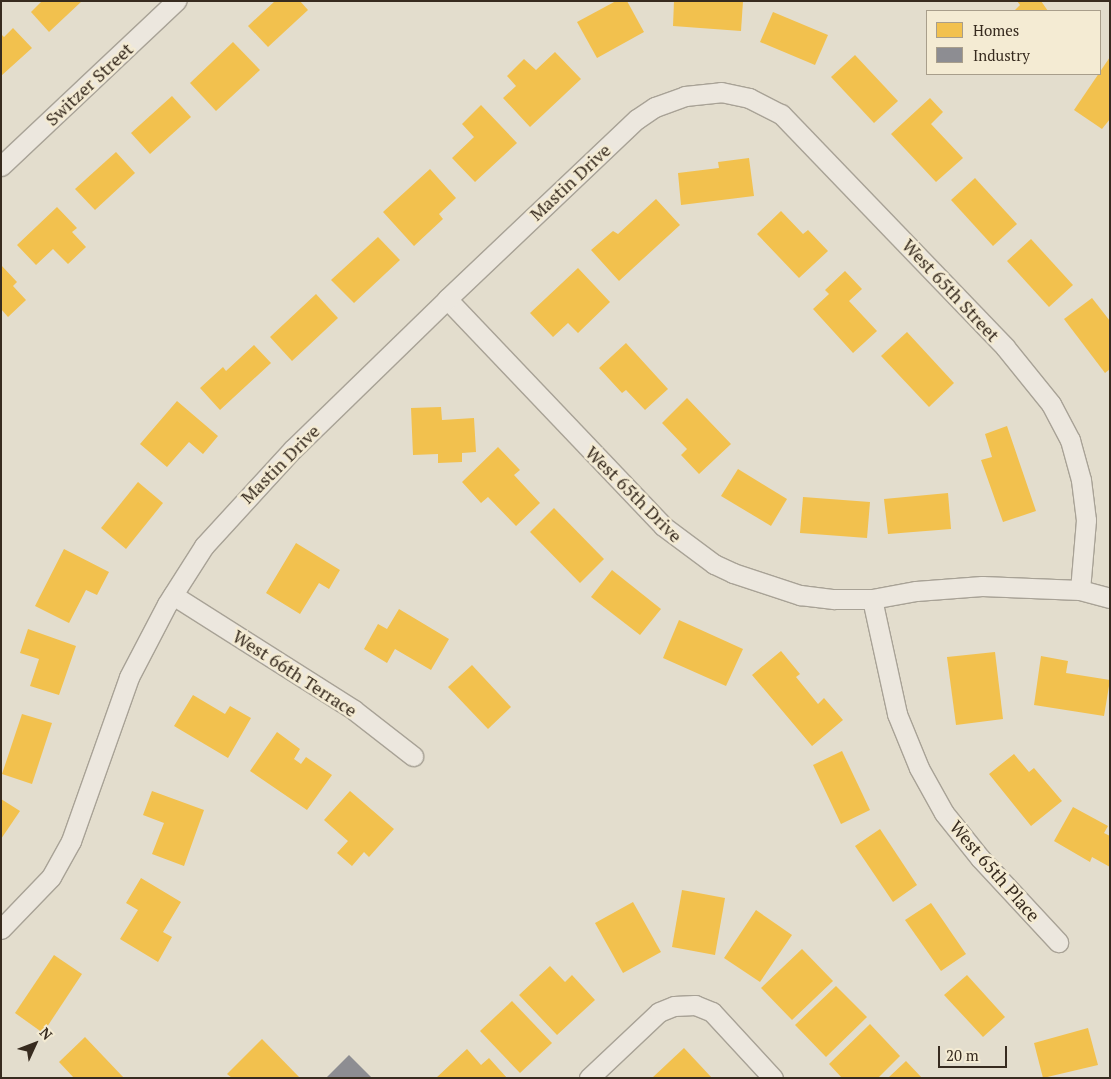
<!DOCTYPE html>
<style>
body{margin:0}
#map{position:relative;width:1111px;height:1079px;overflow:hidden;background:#e3ddcd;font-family:"PT Serif",serif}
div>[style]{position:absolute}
.homes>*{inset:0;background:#f2c14e}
.industry>*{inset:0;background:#8d8d92}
.roads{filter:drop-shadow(1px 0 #a8a296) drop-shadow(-1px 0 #a8a296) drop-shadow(0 1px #a8a296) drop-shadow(0 -1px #a8a296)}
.minor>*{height:19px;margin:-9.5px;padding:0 9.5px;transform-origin:9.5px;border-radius:9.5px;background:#ece7de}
span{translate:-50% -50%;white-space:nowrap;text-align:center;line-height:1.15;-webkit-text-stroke:5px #f4ebd3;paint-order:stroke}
.street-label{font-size:18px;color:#372b1f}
.frame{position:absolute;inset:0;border:2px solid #372b1f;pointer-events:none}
.legend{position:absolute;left:926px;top:10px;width:175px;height:65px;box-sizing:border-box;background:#f4ebd3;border:1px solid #a89e8b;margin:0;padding:6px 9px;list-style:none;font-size:15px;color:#372b1f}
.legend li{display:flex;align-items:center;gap:10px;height:25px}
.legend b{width:25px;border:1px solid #a89e8b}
.north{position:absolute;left:10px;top:1019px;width:50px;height:50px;-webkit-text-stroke:4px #f4ebd3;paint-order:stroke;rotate:47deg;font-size:14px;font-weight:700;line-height:20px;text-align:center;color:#372b1f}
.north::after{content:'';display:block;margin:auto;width:18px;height:22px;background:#372b1f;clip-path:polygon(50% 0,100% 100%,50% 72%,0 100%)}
.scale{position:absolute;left:938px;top:1046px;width:69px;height:22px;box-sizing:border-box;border:2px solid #372b1f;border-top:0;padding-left:6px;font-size:15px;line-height:18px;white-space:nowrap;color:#372b1f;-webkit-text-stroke:4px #f4ebd3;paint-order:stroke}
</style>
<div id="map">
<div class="homes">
<div style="clip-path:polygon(42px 1px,82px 1px,49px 32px,31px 12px)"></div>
<div style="clip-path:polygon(275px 1px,300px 1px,308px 10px,268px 47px,248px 26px)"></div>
<div style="clip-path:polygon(616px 1px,627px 1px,644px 32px,597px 58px,577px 22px)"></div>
<div style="clip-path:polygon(674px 1px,743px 1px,741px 31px,673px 26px)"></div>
<div style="clip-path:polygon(1017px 1px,1041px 1px,1048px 11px,1014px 11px,1020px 5px)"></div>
<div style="clip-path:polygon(773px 12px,828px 35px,815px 65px,760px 42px)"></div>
<div style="clip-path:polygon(13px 28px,32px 48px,1px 76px,1px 34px,4px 37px)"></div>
<div style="clip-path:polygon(233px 42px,260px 70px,216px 111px,190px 83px)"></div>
<div style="clip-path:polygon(555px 52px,581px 79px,530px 127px,503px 98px,516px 86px,507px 76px,524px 59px,536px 70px)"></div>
<div style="clip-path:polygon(855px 55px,898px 101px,874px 123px,831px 77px)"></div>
<div style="clip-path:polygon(1110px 57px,1110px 119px,1102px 129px,1074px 110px)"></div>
<div style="clip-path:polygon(172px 96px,191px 117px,150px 154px,131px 133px)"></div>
<div style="clip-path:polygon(930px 98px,943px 112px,931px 124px,963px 158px,936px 182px,891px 134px)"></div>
<div style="clip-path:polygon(481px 105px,517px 143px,475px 182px,452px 158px,474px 137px,462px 124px)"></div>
<div style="clip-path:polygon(116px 152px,135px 173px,95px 210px,75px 189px)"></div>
<div style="clip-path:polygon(749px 158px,754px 196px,681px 205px,678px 173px,719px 168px,718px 162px)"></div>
<div style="clip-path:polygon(430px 169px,456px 198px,439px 214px,443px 219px,414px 246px,383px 212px)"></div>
<div style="clip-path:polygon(975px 178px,1017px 224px,993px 246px,951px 200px)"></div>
<div style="clip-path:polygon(656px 199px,680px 225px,619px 281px,591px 250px,613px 231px,618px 234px)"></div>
<div style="clip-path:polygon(57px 207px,77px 228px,72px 232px,86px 247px,68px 264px,53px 249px,36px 265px,17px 245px)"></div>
<div style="clip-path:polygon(781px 211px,803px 234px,808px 230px,828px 251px,799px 278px,757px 234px)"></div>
<div style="clip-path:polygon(378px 237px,400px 260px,354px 303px,331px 280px)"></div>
<div style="clip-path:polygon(1031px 239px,1073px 285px,1049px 307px,1007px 261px)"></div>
<div style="clip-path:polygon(1px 265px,17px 282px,13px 286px,26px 300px,8px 317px,1px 309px)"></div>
<div style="clip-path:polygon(578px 268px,610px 302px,578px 333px,568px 323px,553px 337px,530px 313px)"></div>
<div style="clip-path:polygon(845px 271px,862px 289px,849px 301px,877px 331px,853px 353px,813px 309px,829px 294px,825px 290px)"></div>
<div style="clip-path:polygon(316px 294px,338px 318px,292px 361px,270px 337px)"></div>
<div style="clip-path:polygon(1092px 298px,1110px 321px,1110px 369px,1105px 373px,1064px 319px)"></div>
<div style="clip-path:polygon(907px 332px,954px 383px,929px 407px,881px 356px)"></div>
<div style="clip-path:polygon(626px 343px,668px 389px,645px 410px,626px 390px,622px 393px,599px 368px)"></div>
<div style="clip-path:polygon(254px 345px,271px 363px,220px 410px,200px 388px,223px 367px,226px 371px)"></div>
<div style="clip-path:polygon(687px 398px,731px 444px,699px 474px,681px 455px,687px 449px,662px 423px)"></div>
<div style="clip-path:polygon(177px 401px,218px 436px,203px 454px,189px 442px,167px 467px,140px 444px)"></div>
<div style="clip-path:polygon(441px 407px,442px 420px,474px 418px,476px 452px,462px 453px,462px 462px,438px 463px,438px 454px,413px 455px,411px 408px)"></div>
<div style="clip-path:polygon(1007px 426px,1036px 511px,1003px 522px,981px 460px,992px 457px,985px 434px)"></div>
<div style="clip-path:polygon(498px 447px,520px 470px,514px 475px,540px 503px,516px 526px,488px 497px,481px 503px,462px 482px)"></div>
<div style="clip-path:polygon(738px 469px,787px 499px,771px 526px,721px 496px)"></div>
<div style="clip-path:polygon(138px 482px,163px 503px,126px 549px,101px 528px)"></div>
<div style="clip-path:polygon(948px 493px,951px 529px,888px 534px,884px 499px)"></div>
<div style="clip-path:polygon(803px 497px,870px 502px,867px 538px,800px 533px)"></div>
<div style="clip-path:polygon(554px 508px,604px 559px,580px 583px,530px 532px)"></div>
<div style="clip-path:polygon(296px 543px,340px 570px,329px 589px,319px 583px,300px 614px,266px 593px)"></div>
<div style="clip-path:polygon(64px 549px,109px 572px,97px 595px,86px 590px,69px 623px,35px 606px)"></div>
<div style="clip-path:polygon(612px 570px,661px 609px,640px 635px,591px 597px)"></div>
<div style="clip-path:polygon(399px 609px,449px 639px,431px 670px,395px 649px,387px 663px,364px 649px,378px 624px,387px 629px)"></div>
<div style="clip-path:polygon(679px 620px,743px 649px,726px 686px,663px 658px)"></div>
<div style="clip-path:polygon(28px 629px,76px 646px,59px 695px,30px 686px,39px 659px,20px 653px)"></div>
<div style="clip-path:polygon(781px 651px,800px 674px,796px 677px,818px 704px,824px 698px,843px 720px,812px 746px,752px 675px)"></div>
<div style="clip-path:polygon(995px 652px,1003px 719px,956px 725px,947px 657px)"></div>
<div style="clip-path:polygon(1041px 656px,1068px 661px,1066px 673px,1110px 680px,1104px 716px,1034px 705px)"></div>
<div style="clip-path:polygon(472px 665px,511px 707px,488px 729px,448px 687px)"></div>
<div style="clip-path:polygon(193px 695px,225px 714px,230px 706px,251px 718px,228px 758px,174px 726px)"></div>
<div style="clip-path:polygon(22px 714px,52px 723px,32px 784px,2px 774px)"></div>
<div style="clip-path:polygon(277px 732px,300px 749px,294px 759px,301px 764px,306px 757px,332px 775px,307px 810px,250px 771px)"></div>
<div style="clip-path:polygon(842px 751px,870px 810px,841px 824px,813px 765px)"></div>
<div style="clip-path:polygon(1014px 754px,1029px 772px,1034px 768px,1062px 801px,1031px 826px,989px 774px)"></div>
<div style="clip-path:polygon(152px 791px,204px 810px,184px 866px,152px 854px,164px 823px,143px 815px)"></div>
<div style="clip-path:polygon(350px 791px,394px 829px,369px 857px,364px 852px,352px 866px,337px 853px,348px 841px,324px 820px)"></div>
<div style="clip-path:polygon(1px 799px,20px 811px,1px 839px)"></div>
<div style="clip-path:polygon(1073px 807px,1108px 826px,1104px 833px,1110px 836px,1110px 867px,1092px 857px,1090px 862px,1054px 841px)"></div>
<div style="clip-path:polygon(880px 829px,917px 885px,893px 902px,855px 846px)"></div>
<div style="clip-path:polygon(141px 878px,181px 902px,163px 932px,172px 937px,158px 962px,120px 939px,138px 910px,126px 903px)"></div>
<div style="clip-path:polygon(682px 890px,725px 898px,715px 955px,672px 947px)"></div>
<div style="clip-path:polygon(633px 902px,661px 952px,623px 973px,595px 923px)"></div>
<div style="clip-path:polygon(931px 903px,966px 954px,941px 971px,905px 920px)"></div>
<div style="clip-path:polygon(756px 910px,792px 935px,760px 982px,724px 958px)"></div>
<div style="clip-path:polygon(802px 949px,833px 981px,792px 1020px,761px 988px)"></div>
<div style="clip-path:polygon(54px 955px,82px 974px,43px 1033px,15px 1013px)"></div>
<div style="clip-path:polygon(550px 966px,565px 982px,572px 975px,595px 1000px,557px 1035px,519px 995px)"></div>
<div style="clip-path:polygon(967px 975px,1005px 1017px,983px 1037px,944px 995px)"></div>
<div style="clip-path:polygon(836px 986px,867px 1017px,826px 1057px,795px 1025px)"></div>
<div style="clip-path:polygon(512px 1001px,552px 1043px,520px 1073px,480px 1031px)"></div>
<div style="clip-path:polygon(870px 1024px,900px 1056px,878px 1078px,842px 1078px,829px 1064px)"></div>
<div style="clip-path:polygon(1088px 1028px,1098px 1065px,1043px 1078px,1034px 1043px)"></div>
<div style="clip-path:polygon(85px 1037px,124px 1078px,74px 1078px,59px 1062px)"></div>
<div style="clip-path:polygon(262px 1039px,300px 1078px,232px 1078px,227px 1074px)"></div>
<div style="clip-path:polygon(684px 1048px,712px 1078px,652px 1078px)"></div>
<div style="clip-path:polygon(467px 1049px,481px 1065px,489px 1058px,507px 1078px,436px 1078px)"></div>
<div style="clip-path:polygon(906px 1061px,922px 1078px,888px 1078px)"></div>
</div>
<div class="industry">
<div style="clip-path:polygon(349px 1055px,372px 1078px,326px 1078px)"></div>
</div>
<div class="roads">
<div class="minor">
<div style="left:1px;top:166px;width:241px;rotate:-43.3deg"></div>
<div style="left:447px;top:299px;width:313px;rotate:46.4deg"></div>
<div style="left:663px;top:526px;width:64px;rotate:36.7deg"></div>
<div style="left:714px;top:564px;width:21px;rotate:25deg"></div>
<div style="left:733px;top:573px;width:71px;rotate:18.2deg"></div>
<div style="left:800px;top:595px;width:34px;rotate:7deg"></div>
<div style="left:834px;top:599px;width:38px"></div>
<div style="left:872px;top:599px;width:45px;rotate:-10.3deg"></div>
<div style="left:916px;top:591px;width:66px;rotate:-4.3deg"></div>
<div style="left:982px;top:586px;width:98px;rotate:2.3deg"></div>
<div style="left:1080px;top:590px;width:31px;rotate:15deg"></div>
<div style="left:173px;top:595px;width:214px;rotate:32.4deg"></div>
<div style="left:354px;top:710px;width:75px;rotate:37.9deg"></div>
<div style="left:872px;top:599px;width:118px;rotate:77.7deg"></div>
<div style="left:897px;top:714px;width:58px;rotate:67.8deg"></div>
<div style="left:919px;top:768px;width:51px;rotate:60.9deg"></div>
<div style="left:944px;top:813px;width:58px;rotate:51.3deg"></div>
<div style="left:980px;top:858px;width:115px;rotate:47.1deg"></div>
<div style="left:1px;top:929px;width:72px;rotate:-46.1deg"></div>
<div style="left:51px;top:877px;width:41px;rotate:-60.9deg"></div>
<div style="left:71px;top:841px;width:174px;rotate:-70.5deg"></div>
<div style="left:129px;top:677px;width:82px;rotate:-62.5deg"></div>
<div style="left:167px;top:604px;width:69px;rotate:-57.5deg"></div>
<div style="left:204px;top:546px;width:132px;rotate:-47.5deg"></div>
<div style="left:293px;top:449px;width:215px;rotate:-44.2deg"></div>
<div style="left:447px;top:299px;width:262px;rotate:-43.5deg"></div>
<div style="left:637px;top:119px;width:22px;rotate:-34deg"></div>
<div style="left:655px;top:107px;width:32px;rotate:-20deg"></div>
<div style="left:685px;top:96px;width:36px;rotate:-6deg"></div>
<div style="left:721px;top:92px;width:29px;rotate:12deg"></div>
<div style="left:749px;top:98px;width:36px;rotate:27deg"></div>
<div style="left:781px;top:114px;width:323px;rotate:46.1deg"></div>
<div style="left:1005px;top:347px;width:73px;rotate:51.1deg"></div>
<div style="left:1051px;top:404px;width:41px;rotate:62.2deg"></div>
<div style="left:1070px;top:440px;width:41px;rotate:74.6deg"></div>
<div style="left:1081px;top:480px;width:40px;rotate:82.9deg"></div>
<div style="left:1086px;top:520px;width:70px;rotate:94.9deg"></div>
<div style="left:589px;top:1078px;width:96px;rotate:-43.3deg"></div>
<div style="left:659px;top:1012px;width:16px;rotate:-22deg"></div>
<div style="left:674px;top:1006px;width:21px;rotate:-3deg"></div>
<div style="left:695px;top:1005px;width:18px;rotate:22deg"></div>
<div style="left:712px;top:1012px;width:90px;rotate:47.3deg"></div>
</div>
</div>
<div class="street-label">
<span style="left:89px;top:84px;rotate:-43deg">Switzer Street</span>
<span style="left:570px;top:182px;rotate:-43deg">Mastin Drive</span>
<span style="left:951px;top:290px;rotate:47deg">West 65th Street</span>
<span style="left:280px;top:464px;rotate:-45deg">Mastin Drive</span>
<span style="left:634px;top:494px;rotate:45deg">West 65th Drive</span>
<span style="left:295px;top:673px;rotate:33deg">West 66th Terrace</span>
<span style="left:995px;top:871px;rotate:49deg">West 65th Place</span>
</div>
<div class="frame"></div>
<ul class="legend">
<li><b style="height:14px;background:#f2c14e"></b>Homes</li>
<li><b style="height:14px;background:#8d8d92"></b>Industry</li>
</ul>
<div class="north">N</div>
<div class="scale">20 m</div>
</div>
